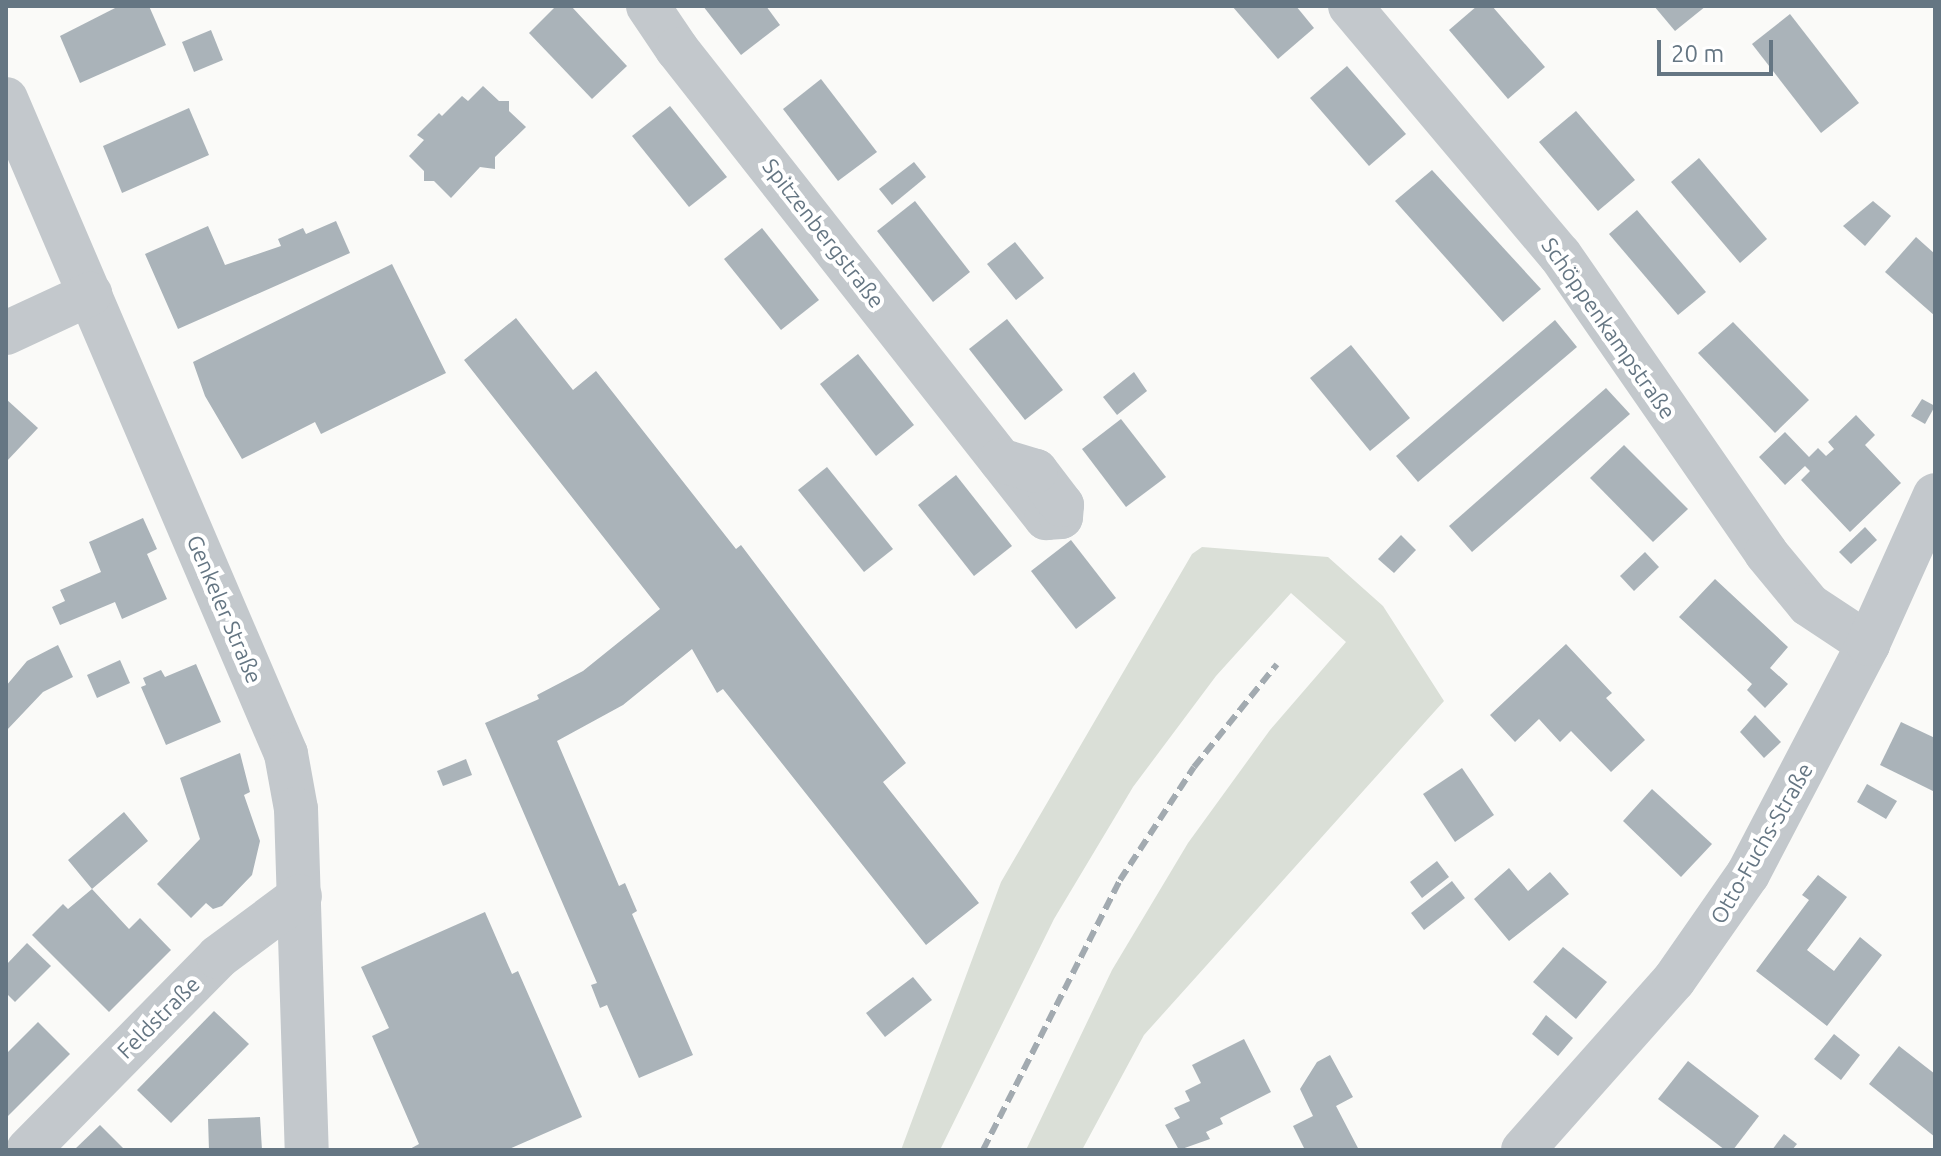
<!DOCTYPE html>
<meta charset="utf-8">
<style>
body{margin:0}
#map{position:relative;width:1941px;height:1156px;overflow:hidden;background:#fafaf8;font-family:Ubuntu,sans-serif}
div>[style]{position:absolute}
.green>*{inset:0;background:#dadfd7}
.building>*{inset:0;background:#aab3b9}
.street>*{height:44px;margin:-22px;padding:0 22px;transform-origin:22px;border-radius:22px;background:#c3c8cc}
.rail>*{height:6px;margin-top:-3px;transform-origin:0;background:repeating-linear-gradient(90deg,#a2aab0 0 12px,transparent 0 18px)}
span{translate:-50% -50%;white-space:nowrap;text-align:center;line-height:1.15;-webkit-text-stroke:8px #fff;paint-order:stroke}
.street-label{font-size:22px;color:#657683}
.frame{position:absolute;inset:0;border:8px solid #657683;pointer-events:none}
.scale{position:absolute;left:1657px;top:40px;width:116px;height:36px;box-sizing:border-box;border:4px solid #657683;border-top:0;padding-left:10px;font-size:24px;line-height:28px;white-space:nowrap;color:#657683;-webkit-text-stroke:6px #fff;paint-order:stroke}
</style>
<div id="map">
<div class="green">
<div style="clip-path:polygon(1202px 547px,1328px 557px,1383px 606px,1444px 701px,1144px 1035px,1082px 1150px,1026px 1150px,1112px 970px,1188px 843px,1270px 730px,1346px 642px,1291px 593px,1216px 676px,1133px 787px,1054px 919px,940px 1150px,901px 1150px,1001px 882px,1192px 554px)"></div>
</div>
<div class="building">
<div style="clip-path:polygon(119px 6px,149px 6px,166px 45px,80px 83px,60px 36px)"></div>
<div style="clip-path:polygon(556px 6px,571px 6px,627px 66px,592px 99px,529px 33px)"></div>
<div style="clip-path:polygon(703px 6px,766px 6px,780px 25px,741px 55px)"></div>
<div style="clip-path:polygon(1232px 6px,1296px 6px,1314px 28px,1278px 59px)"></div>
<div style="clip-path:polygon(1477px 6px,1492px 6px,1545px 67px,1508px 99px,1449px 30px)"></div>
<div style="clip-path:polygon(1654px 6px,1706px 6px,1675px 31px)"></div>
<div style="clip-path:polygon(1790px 14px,1859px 103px,1821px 133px,1752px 44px)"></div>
<div style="clip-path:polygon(211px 30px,223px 60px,194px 72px,182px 42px)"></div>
<div style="clip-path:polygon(1347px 66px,1406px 134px,1369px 166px,1310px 98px)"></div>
<div style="clip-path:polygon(821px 79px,877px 152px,838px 181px,783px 109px)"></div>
<div style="clip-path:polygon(483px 86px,499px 101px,509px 101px,509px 111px,526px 127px,495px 157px,495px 169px,480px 167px,451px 198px,434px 181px,424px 181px,424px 171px,409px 156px,424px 140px,417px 135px,439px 113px,442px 116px,462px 96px,468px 101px)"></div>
<div style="clip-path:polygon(670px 106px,727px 177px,689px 207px,632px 136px)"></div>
<div style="clip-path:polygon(189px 108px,209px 155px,122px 193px,103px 146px)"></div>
<div style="clip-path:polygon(1576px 111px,1635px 180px,1598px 211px,1539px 142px)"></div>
<div style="clip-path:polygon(1699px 158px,1767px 239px,1740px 263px,1671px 182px)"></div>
<div style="clip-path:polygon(914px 162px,926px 177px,892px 205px,879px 189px)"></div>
<div style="clip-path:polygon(1432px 170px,1541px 289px,1503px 322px,1395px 201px)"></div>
<div style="clip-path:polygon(915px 201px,970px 272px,933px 302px,877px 231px)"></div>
<div style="clip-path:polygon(1873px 201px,1891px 216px,1865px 246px,1843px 226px)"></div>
<div style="clip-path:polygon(1637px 210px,1706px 292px,1678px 315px,1609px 234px)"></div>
<div style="clip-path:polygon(336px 221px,350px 253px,178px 329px,145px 254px,208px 226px,225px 265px,281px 246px,278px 239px,303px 228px,306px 234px)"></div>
<div style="clip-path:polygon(762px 228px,819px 300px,781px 330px,724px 259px)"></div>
<div style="clip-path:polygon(1916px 237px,1935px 254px,1935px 316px,1885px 272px)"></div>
<div style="clip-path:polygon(1015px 242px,1044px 278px,1016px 300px,987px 264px)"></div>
<div style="clip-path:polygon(392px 264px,446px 373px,321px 434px,315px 422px,242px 459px,205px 396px,193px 362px)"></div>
<div style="clip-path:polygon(516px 318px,573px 390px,596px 371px,736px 549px,741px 545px,906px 763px,883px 782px,979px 903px,926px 945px,723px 689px,717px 693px,692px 649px,623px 705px,557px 741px,619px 886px,625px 883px,637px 911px,632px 914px,693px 1055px,639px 1078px,607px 1005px,600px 1008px,591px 985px,597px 983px,485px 723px,539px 699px,537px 695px,583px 671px,660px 609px,464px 360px)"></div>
<div style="clip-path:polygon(1007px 319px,1063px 390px,1025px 420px,969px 349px)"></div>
<div style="clip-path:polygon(1555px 320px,1577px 347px,1418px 482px,1396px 456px)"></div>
<div style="clip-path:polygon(1733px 322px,1809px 400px,1775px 433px,1698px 353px)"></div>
<div style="clip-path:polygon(1351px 345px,1410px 418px,1370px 451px,1310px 378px)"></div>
<div style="clip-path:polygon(858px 354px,914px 425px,876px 456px,820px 384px)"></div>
<div style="clip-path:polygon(1134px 372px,1147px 391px,1117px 415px,1103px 397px)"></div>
<div style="clip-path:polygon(1606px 388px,1630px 414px,1472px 552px,1449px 526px)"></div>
<div style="clip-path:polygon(6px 399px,38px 428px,6px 462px)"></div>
<div style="clip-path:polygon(1922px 399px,1935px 406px,1925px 424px,1911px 416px)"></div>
<div style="clip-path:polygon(1856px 415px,1875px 435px,1865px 445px,1901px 483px,1850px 532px,1801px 480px,1810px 471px,1805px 466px,1785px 485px,1759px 457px,1785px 432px,1809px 457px,1818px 448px,1826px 456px,1834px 449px,1828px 442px)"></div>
<div style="clip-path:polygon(1121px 419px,1166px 477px,1126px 507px,1082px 449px)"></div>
<div style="clip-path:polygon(1624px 445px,1688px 509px,1653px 542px,1590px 478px)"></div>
<div style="clip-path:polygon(827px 467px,893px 549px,864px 572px,798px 490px)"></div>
<div style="clip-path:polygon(956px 475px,1012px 546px,974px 576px,918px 505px)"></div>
<div style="clip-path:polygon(143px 518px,157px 549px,147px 554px,167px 599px,122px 619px,115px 602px,60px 625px,52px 607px,65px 601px,60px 590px,101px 572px,89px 542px)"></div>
<div style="clip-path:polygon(1865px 527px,1877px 540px,1851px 564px,1839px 552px)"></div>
<div style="clip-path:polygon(1401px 535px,1416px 550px,1394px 573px,1378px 559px)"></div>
<div style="clip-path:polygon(1071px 540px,1116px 598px,1076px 629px,1031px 571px)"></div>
<div style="clip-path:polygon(1645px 552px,1659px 567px,1634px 591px,1620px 576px)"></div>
<div style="clip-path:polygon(1715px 579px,1788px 647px,1770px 668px,1788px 684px,1765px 708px,1747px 690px,1752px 684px,1679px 617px)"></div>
<div style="clip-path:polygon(1566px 644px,1612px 693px,1606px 698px,1645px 740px,1611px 772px,1571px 731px,1560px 742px,1539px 719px,1515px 742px,1490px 715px)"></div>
<div style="clip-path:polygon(58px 645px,73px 677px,43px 692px,6px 731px,6px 686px,27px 661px)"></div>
<div style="clip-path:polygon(120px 660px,130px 683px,97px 698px,87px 675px)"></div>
<div style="clip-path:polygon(196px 664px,221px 722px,166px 745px,141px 687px,146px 685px,143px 678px,161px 670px,165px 677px)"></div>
<div style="clip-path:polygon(1755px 715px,1781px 742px,1764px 758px,1740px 732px)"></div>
<div style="clip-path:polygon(1901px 722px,1935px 738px,1935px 792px,1880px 765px)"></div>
<div style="clip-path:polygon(240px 753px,250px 792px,244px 795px,260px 841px,252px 875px,222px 906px,213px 909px,206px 903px,191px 918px,157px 884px,200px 839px,180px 778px)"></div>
<div style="clip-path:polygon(466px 759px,472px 775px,443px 786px,437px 771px)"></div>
<div style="clip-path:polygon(1462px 768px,1494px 815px,1455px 842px,1423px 794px)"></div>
<div style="clip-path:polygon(1867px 784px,1897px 801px,1886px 819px,1857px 802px)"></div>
<div style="clip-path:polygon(1652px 789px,1712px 844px,1681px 877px,1623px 821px)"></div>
<div style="clip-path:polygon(124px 812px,148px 841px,92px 889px,129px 929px,140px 918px,171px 950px,109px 1012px,32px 935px,63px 904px,68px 909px,92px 889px,68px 860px)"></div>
<div style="clip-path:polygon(1437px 861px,1449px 877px,1422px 898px,1410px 882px)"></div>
<div style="clip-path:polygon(1509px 868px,1528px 891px,1550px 872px,1569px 894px,1509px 941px,1474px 899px)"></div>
<div style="clip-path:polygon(1818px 875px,1847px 897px,1807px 950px,1834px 971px,1860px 937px,1882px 955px,1827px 1026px,1756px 971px,1809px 900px,1802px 895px)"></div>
<div style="clip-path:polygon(1452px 881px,1465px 898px,1424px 930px,1411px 913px)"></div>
<div style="clip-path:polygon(485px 912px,512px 974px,518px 971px,582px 1117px,507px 1150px,408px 1150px,419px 1144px,372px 1036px,389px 1028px,361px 967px)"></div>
<div style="clip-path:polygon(27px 943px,51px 966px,15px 1002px,6px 993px,6px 965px)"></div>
<div style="clip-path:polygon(1563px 947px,1607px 982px,1576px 1019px,1533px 982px)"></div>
<div style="clip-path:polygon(913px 977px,932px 1000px,885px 1037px,866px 1013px)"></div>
<div style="clip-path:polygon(214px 1011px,249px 1044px,171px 1123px,137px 1090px)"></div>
<div style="clip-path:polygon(1546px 1015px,1573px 1038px,1558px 1056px,1532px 1034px)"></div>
<div style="clip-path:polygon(38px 1022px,70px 1054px,6px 1118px,6px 1054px)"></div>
<div style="clip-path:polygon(1834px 1034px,1860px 1055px,1841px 1080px,1814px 1059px)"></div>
<div style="clip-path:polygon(1244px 1039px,1271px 1092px,1220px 1118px,1223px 1124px,1206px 1132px,1210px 1139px,1179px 1150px,1165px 1125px,1180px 1118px,1174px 1108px,1190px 1101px,1185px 1091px,1201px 1083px,1192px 1065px)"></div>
<div style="clip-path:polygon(1899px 1046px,1935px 1074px,1935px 1137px,1869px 1084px)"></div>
<div style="clip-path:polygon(1330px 1055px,1353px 1097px,1336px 1106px,1359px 1150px,1305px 1150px,1293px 1126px,1313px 1116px,1300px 1089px,1317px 1062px)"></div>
<div style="clip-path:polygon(1688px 1061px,1759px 1116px,1733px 1150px,1725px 1150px,1658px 1099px)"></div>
<div style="clip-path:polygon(260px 1117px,262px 1150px,209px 1150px,208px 1119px)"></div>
<div style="clip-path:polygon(100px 1125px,125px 1150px,74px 1150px)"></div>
<div style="clip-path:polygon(1784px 1134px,1797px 1144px,1792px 1150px,1772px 1150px)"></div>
</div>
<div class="street">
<div style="left:648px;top:6px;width:52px;rotate:56deg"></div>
<div style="left:677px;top:49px;width:597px;rotate:51.81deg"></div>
<div style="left:1046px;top:518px;width:15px;rotate:-4deg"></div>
<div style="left:1061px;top:517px;width:12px;rotate:-85deg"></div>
<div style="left:1062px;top:505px;width:43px;rotate:-127.4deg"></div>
<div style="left:1036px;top:471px;width:37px;rotate:-163deg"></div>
<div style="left:1350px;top:6px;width:326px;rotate:49.9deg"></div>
<div style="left:1560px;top:255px;width:362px;rotate:55.3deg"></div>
<div style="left:1766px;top:553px;width:67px;rotate:50.4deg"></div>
<div style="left:1809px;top:605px;width:71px;rotate:33.5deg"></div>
<div style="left:6px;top:99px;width:712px;rotate:66.85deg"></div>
<div style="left:286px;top:754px;width:56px;rotate:79.7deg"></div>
<div style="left:296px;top:809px;width:341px;rotate:88.2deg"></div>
<div style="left:6px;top:333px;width:93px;rotate:-24.9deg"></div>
<div style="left:28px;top:1150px;width:271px;rotate:-45.4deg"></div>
<div style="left:218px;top:957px;width:102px;rotate:-36.6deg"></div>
<div style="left:1523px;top:1150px;width:227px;rotate:-48.4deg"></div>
<div style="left:1674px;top:980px;width:129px;rotate:-55.1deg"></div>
<div style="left:1748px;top:874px;width:259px;rotate:-62.4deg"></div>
<div style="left:1868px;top:644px;width:163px;rotate:-65.8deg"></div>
</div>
<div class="rail">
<div style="left:983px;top:1150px;width:303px;rotate:-63.1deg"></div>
<div style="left:1120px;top:880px;width:135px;rotate:-56.8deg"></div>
<div style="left:1194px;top:767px;width:132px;rotate:-51.1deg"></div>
</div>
<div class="street-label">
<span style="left:824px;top:233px;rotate:52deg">Spitzenbergstraße</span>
<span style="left:1609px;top:328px;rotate:55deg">Schöppenkampstraße</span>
<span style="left:225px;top:609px;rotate:67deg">Genkeler Straße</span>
<span style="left:1761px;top:843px;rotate:-60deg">Otto-Fuchs-Straße</span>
<span style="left:158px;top:1017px;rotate:-45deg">Feldstraße</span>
</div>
<div class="frame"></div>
<div class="scale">20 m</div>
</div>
